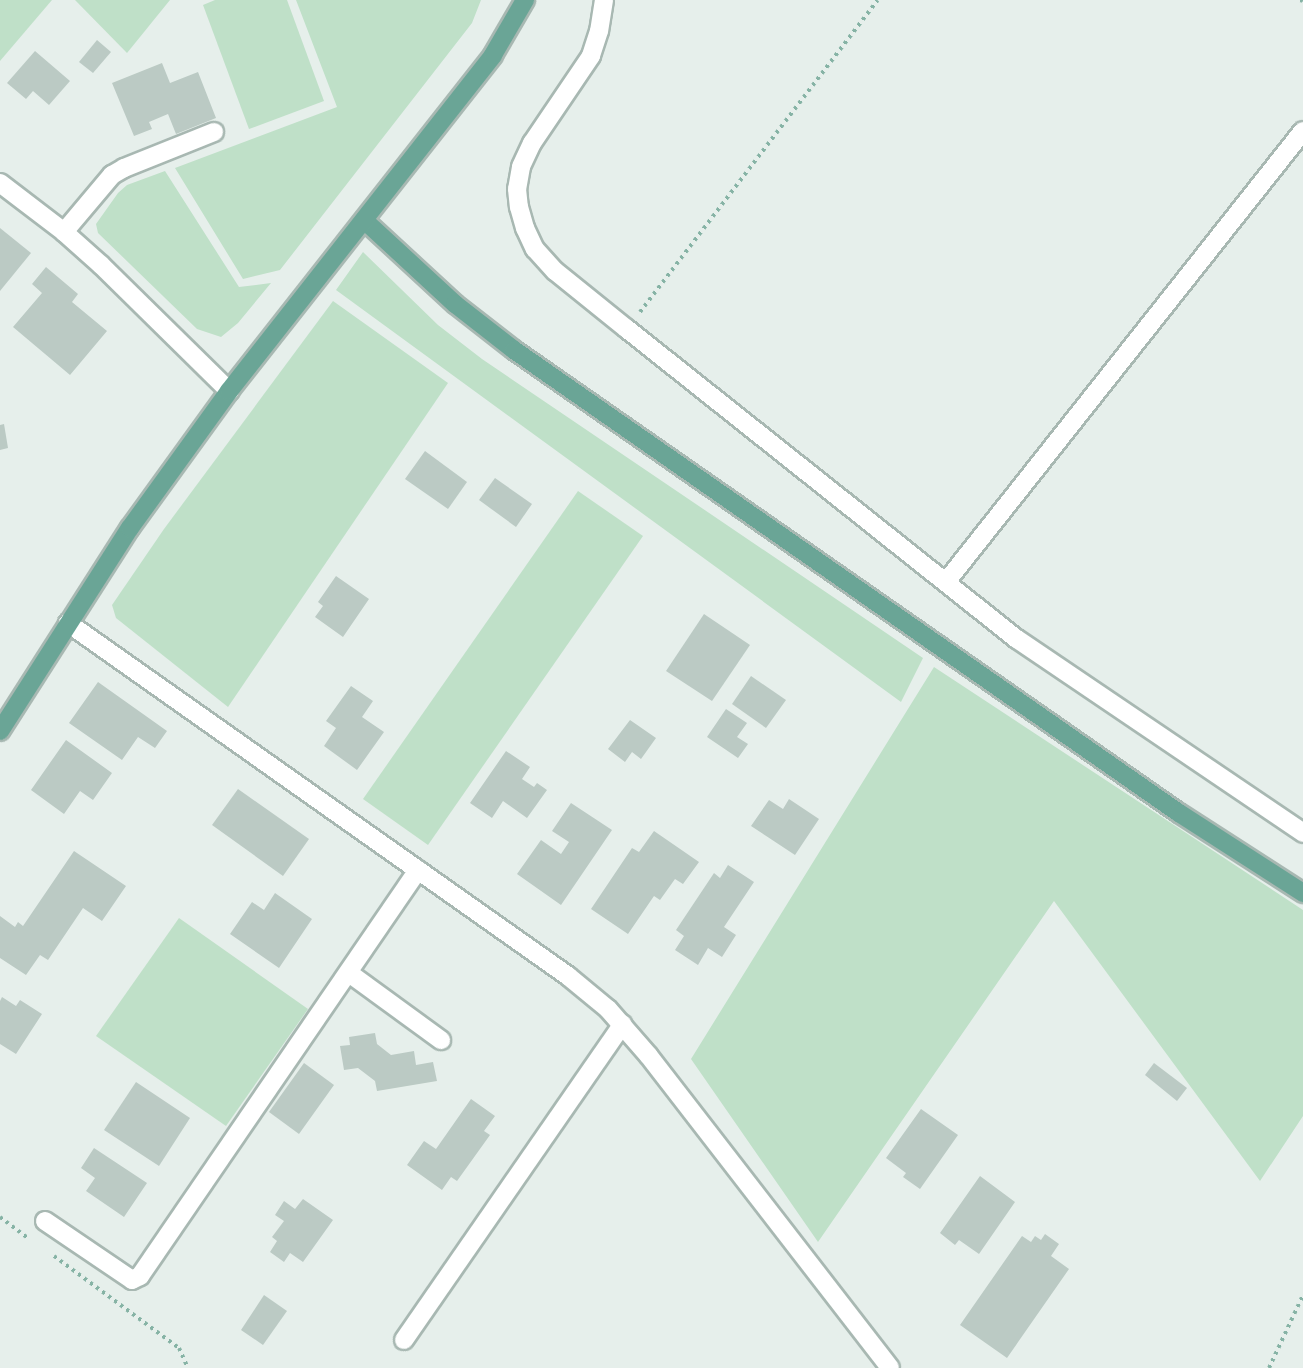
<!DOCTYPE html>
<style>
body{margin:0}
#map{position:relative;width:1303px;height:1368px;overflow:hidden;background:#e6efeb;font-family:"PT Sans",sans-serif}
div>[style]{position:absolute}
.green>*{inset:0;background:#bfe0c8}
.building>*{inset:0;background:#bbcac4}
.path>*{height:4px;margin-top:-2px;transform-origin:0;background:repeating-linear-gradient(90deg,#86b3a5 0 3px,transparent 0 7.5px)}
.roads{filter:drop-shadow(2px 0 #a8b8b2) drop-shadow(-2px 0 #a8b8b2) drop-shadow(0 2px #a8b8b2) drop-shadow(0 -2px #a8b8b2)}
.minor>*{height:18px;margin:-9px;padding:0 9px;transform-origin:9px;border-radius:9px;background:#fff}
.major>*{height:18px;margin:-9px;padding:0 9px;transform-origin:9px;border-radius:9px;background:#6aa596}
span{translate:-50% -50%;white-space:nowrap;text-align:center;line-height:1.15;-webkit-text-stroke:5px #f7fbf9;paint-order:stroke}
</style>
<div id="map">
<div class="green">
<div style="clip-path:polygon(0 0,52px 0,0 61px)"></div>
<div style="clip-path:polygon(75px 0,170px 0,127px 53px)"></div>
<div style="clip-path:polygon(215px 0,287px 0,324px 101px,249px 129px,203px 5px)"></div>
<div style="clip-path:polygon(296px 0,481px 0,472px 23px,280px 270px,243px 279px,175px 168px,337px 107px)"></div>
<div style="clip-path:polygon(165px 171px,239px 287px,271px 283px,238px 323px,221px 337px,197px 329px,98px 233px,96px 224px,118px 193px,127px 185px)"></div>
<div style="clip-path:polygon(363px 252px,438px 325px,482px 359px,923px 658px,901px 702px,336px 290px)"></div>
<div style="clip-path:polygon(333px 301px,448px 383px,228px 707px,116px 618px,112px 605px,164px 529px)"></div>
<div style="clip-path:polygon(578px 491px,643px 536px,428px 845px,363px 799px)"></div>
<div style="clip-path:polygon(934px 667px,1303px 910px,1303px 1116px,1260px 1181px,1054px 901px,818px 1242px,691px 1059px)"></div>
<div style="clip-path:polygon(179px 918px,308px 1009px,226px 1126px,96px 1036px)"></div>
</div>
<div class="building">
<div style="clip-path:polygon(97px 40px,111px 52px,93px 73px,79px 62px)"></div>
<div style="clip-path:polygon(35px 51px,70px 81px,49px 105px,33px 91px,26px 99px,7px 83px)"></div>
<div style="clip-path:polygon(162px 63px,170px 83px,198px 72px,216px 118px,176px 134px,168px 114px,149px 122px,152px 129px,134px 136px,112px 83px)"></div>
<div style="clip-path:polygon(0 228px,31px 253px,0 291px)"></div>
<div style="clip-path:polygon(46px 267px,78px 294px,72px 302px,107px 331px,70px 375px,13px 327px,42px 293px,32px 284px)"></div>
<div style="clip-path:polygon(4px 424px,8px 448px,0 450px,0 425px)"></div>
<div style="clip-path:polygon(425px 451px,467px 482px,448px 509px,405px 479px)"></div>
<div style="clip-path:polygon(495px 478px,532px 504px,516px 527px,479px 500px)"></div>
<div style="clip-path:polygon(336px 576px,369px 599px,343px 637px,315px 617px,323px 606px,318px 602px)"></div>
<div style="clip-path:polygon(704px 614px,750px 645px,712px 701px,666px 671px)"></div>
<div style="clip-path:polygon(751px 676px,786px 700px,766px 728px,732px 704px)"></div>
<div style="clip-path:polygon(98px 682px,167px 731px,155px 748px,138px 737px,122px 760px,69px 723px)"></div>
<div style="clip-path:polygon(351px 686px,373px 701px,362px 717px,384px 732px,357px 770px,324px 746px,336px 728px,326px 721px)"></div>
<div style="clip-path:polygon(726px 709px,747px 723px,737px 737px,748px 744px,738px 758px,707px 737px)"></div>
<div style="clip-path:polygon(630px 720px,656px 738px,641px 759px,632px 752px,625px 762px,608px 749px)"></div>
<div style="clip-path:polygon(66px 740px,112px 773px,93px 800px,80px 791px,64px 814px,31px 790px)"></div>
<div style="clip-path:polygon(506px 751px,530px 767px,522px 779px,534px 787px,537px 783px,547px 790px,527px 818px,503px 801px,492px 818px,470px 803px)"></div>
<div style="clip-path:polygon(238px 789px,309px 839px,283px 876px,212px 825px)"></div>
<div style="clip-path:polygon(789px 799px,819px 819px,795px 855px,751px 826px,769px 800px,783px 809px)"></div>
<div style="clip-path:polygon(571px 803px,612px 830px,561px 905px,517px 874px,541px 840px,561px 854px,569px 842px,552px 831px)"></div>
<div style="clip-path:polygon(654px 831px,699px 862px,683px 884px,675px 879px,660px 900px,654px 896px,628px 934px,591px 909px,632px 848px,639px 852px)"></div>
<div style="clip-path:polygon(74px 851px,126px 886px,102px 921px,83px 908px,48px 960px,40px 955px,26px 975px,0 958px,0 916px,15px 927px,18px 922px,23px 926px)"></div>
<div style="clip-path:polygon(728px 865px,754px 882px,724px 927px,736px 935px,722px 957px,708px 948px,698px 965px,675px 950px,684px 936px,676px 930px,714px 873px,720px 878px)"></div>
<div style="clip-path:polygon(275px 893px,312px 919px,279px 968px,230px 934px,252px 902px,264px 910px)"></div>
<div style="clip-path:polygon(2px 997px,16px 1006px,20px 1000px,42px 1014px,16px 1054px,0 1044px,0 1001px)"></div>
<div style="clip-path:polygon(375px 1033px,377px 1044px,391px 1055px,414px 1051px,416px 1065px,433px 1062px,437px 1081px,377px 1091px,375px 1081px,358px 1068px,344px 1070px,340px 1046px,350px 1045px,349px 1037px)"></div>
<div style="clip-path:polygon(304px 1063px,334px 1085px,299px 1134px,269px 1112px)"></div>
<div style="clip-path:polygon(1154px 1063px,1187px 1088px,1177px 1101px,1145px 1075px)"></div>
<div style="clip-path:polygon(136px 1082px,190px 1118px,159px 1166px,104px 1130px)"></div>
<div style="clip-path:polygon(471px 1099px,495px 1116px,484px 1131px,490px 1135px,457px 1181px,451px 1177px,442px 1190px,407px 1165px,424px 1141px,436px 1149px)"></div>
<div style="clip-path:polygon(921px 1109px,958px 1135px,920px 1189px,903px 1177px,906px 1173px,886px 1158px)"></div>
<div style="clip-path:polygon(94px 1148px,147px 1183px,124px 1217px,86px 1191px,95px 1178px,81px 1168px)"></div>
<div style="clip-path:polygon(980px 1176px,1015px 1202px,979px 1254px,959px 1240px,955px 1245px,940px 1233px)"></div>
<div style="clip-path:polygon(303px 1199px,333px 1220px,303px 1262px,290px 1253px,284px 1262px,270px 1252px,277px 1241px,272px 1237px,284px 1221px,275px 1215px,284px 1201px,295px 1209px)"></div>
<div style="clip-path:polygon(1045px 1234px,1059px 1244px,1051px 1256px,1069px 1269px,1007px 1358px,960px 1325px,1022px 1236px,1031px 1242px,1035px 1236px,1041px 1240px)"></div>
<div style="clip-path:polygon(264px 1295px,287px 1311px,263px 1345px,241px 1330px)"></div>
</div>
<div class="path">
<div style="left:1300px;top:0;width:3px;rotate:18deg"></div>
<div style="left:640px;top:312px;width:392px;rotate:-52.7deg"></div>
<div style="left:0;top:1217px;width:35px;rotate:37deg"></div>
<div style="left:54px;top:1256px;width:155px;rotate:36.4deg"></div>
<div style="left:179px;top:1348px;width:22px;rotate:66deg"></div>
<div style="left:1269px;top:1368px;width:81px;rotate:-65deg"></div>
</div>
<div class="roads">
<div class="minor">
<div style="left:604px;top:0;width:31px;rotate:99deg"></div>
<div style="left:599px;top:31px;width:26px;rotate:108deg"></div>
<div style="left:591px;top:56px;width:105px;rotate:124.1deg"></div>
<div style="left:532px;top:143px;width:26px;rotate:115deg"></div>
<div style="left:521px;top:167px;width:22px;rotate:100deg"></div>
<div style="left:517px;top:189px;width:18px;rotate:84deg"></div>
<div style="left:519px;top:207px;width:22px;rotate:74deg"></div>
<div style="left:525px;top:228px;width:23px;rotate:65deg"></div>
<div style="left:535px;top:249px;width:30px;rotate:48deg"></div>
<div style="left:555px;top:271px;width:92px;rotate:38.9deg"></div>
<div style="left:627px;top:329px;width:498px;rotate:38.5deg"></div>
<div style="left:1017px;top:639px;width:346px;rotate:34.1deg"></div>
<div style="left:0;top:183px;width:81px;rotate:37.4deg"></div>
<div style="left:64px;top:232px;width:50px;rotate:41.7deg"></div>
<div style="left:101px;top:265px;width:180px;rotate:44.5deg"></div>
<div style="left:64px;top:232px;width:75px;rotate:-49.9deg"></div>
<div style="left:112px;top:175px;width:14px;rotate:-30deg"></div>
<div style="left:124px;top:168px;width:97px;rotate:-21.8deg"></div>
<div style="left:946px;top:582px;width:575px;rotate:-51.64deg"></div>
<div style="left:68px;top:623px;width:612px;rotate:35.22deg"></div>
<div style="left:568px;top:976px;width:52px;rotate:39.5deg"></div>
<div style="left:608px;top:1009px;width:62px;rotate:48.9deg"></div>
<div style="left:649px;top:1056px;width:394px;rotate:52.3deg"></div>
<div style="left:349px;top:973px;width:114px;rotate:36.1deg"></div>
<div style="left:45px;top:1221px;width:105px;rotate:34.1deg"></div>
<div style="left:132px;top:1280px;width:9px;rotate:-27deg"></div>
<div style="left:140px;top:1276px;width:492px;rotate:-55.6deg"></div>
<div style="left:404px;top:1340px;width:384px;rotate:-55.3deg"></div>
</div>
<div class="major">
<div style="left:364px;top:220px;width:124px;rotate:42.7deg"></div>
<div style="left:455px;top:304px;width:75px;rotate:37.9deg"></div>
<div style="left:514px;top:350px;width:810px;rotate:34.85deg"></div>
<div style="left:1179px;top:813px;width:148px;rotate:32.8deg"></div>
<div style="left:0;top:731px;width:241px;rotate:-57.4deg"></div>
<div style="left:130px;top:528px;width:169px;rotate:-54.1deg"></div>
<div style="left:229px;top:391px;width:427px;rotate:-51.8deg"></div>
<div style="left:493px;top:55px;width:64px;rotate:-59.8deg"></div>
</div>
</div>
</div>
